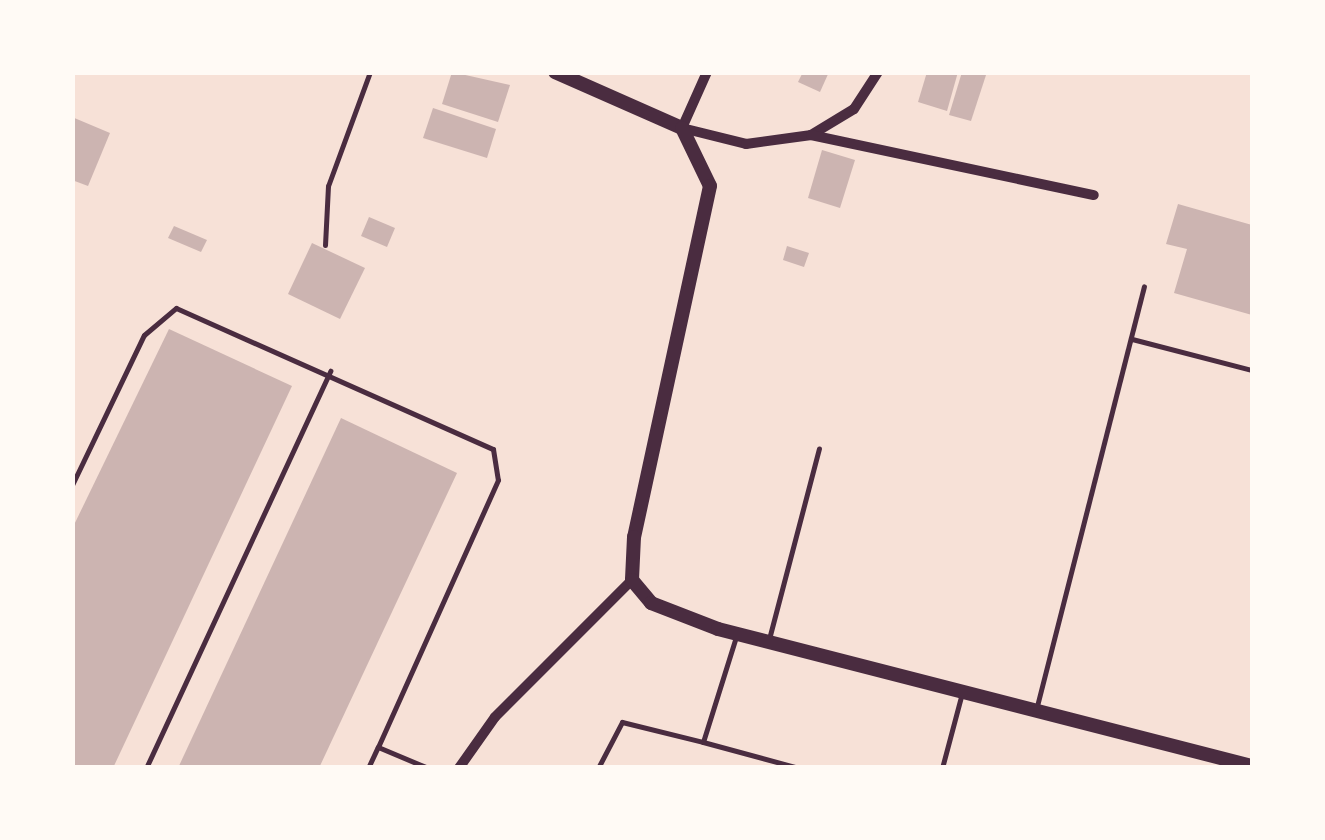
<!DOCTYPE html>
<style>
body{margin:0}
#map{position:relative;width:1325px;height:840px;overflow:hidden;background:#f7e1d7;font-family:"PT Sans",sans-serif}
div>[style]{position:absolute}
.building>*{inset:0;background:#ccb4b1}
.service>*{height:5px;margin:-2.5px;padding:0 2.5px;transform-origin:2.5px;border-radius:2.5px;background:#4a2c40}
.minor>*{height:10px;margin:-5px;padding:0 5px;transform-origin:5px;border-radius:5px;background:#4a2c40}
.tertiary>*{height:14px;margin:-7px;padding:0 7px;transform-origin:7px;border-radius:7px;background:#4a2c40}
span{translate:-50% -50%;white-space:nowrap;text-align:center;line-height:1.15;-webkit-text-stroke:10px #fffaf5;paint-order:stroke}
.frame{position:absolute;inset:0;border:75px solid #fffaf5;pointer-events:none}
</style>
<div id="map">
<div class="building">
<div style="clip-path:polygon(452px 72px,510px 85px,498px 122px,442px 104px)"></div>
<div style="clip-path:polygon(803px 72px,829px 72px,820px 92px,798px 82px)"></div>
<div style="clip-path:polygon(927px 72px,958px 72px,947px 111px,918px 102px)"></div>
<div style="clip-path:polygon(962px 72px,987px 72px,971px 121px,949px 115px)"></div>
<div style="clip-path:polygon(433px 108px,496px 129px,487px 158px,423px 138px)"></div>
<div style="clip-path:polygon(72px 117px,110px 133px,88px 186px,72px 180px)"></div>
<div style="clip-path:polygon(822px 150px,855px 160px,840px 208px,808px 198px)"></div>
<div style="clip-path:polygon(1178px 204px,1252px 225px,1252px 315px,1174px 293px,1187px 249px,1166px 244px)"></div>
<div style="clip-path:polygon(369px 217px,395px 228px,387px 247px,361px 236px)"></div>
<div style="clip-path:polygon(174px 226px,207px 240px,201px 252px,168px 238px)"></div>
<div style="clip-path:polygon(312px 243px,365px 268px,340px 319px,288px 294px)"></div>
<div style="clip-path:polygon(787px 246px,809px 253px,804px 267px,783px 260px)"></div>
<div style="clip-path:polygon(169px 329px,292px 386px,113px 768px,72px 768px,72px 529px)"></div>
<div style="clip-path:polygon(341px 418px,457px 473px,319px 768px,178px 768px)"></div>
</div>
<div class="service">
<div style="left:325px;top:245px;width:59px;rotate:-87.1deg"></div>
<div style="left:328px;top:186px;width:121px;rotate:-69.8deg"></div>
<div style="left:1132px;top:339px;width:124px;rotate:14.5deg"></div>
<div style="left:72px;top:485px;width:166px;rotate:-64.4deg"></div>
<div style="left:144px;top:335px;width:42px;rotate:-40.2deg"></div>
<div style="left:176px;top:308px;width:347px;rotate:24deg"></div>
<div style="left:493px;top:449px;width:31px;rotate:81deg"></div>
<div style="left:498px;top:480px;width:293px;rotate:114.2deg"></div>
<div style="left:769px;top:639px;width:197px;rotate:-75.3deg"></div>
<div style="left:1037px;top:706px;width:433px;rotate:-75.7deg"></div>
<div style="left:703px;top:742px;width:99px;rotate:15.2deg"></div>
<div style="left:146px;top:768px;width:438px;rotate:-65.1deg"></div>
<div style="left:368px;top:768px;width:23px;rotate:-65deg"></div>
<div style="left:378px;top:747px;width:54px;rotate:22.8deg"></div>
<div style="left:598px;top:768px;width:52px;rotate:-62.4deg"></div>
<div style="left:622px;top:722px;width:83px;rotate:13.9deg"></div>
<div style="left:703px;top:742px;width:110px;rotate:-72.6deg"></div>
<div style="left:942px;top:768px;width:78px;rotate:-75.1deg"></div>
</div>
<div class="minor">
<div style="left:707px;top:72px;width:61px;rotate:114.1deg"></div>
<div style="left:682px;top:128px;width:66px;rotate:14deg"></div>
<div style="left:746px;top:144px;width:66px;rotate:-7.9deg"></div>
<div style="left:811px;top:135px;width:50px;rotate:-31.2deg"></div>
<div style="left:854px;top:109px;width:44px;rotate:-57deg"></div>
<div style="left:811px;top:135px;width:289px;rotate:12deg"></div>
<div style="left:459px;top:768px;width:62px;rotate:-54.8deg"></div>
<div style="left:495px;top:717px;width:194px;rotate:-45deg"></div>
</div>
<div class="tertiary">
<div style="left:555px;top:72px;width:139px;rotate:23.8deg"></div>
<div style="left:682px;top:128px;width:64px;rotate:64.2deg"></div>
<div style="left:710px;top:186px;width:359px;rotate:102.2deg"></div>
<div style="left:634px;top:537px;width:43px;rotate:92.7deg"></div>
<div style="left:632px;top:580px;width:30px;rotate:50deg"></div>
<div style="left:651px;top:603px;width:72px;rotate:21.2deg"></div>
<div style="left:718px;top:629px;width:551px;rotate:14.39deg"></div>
</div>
<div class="frame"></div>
</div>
